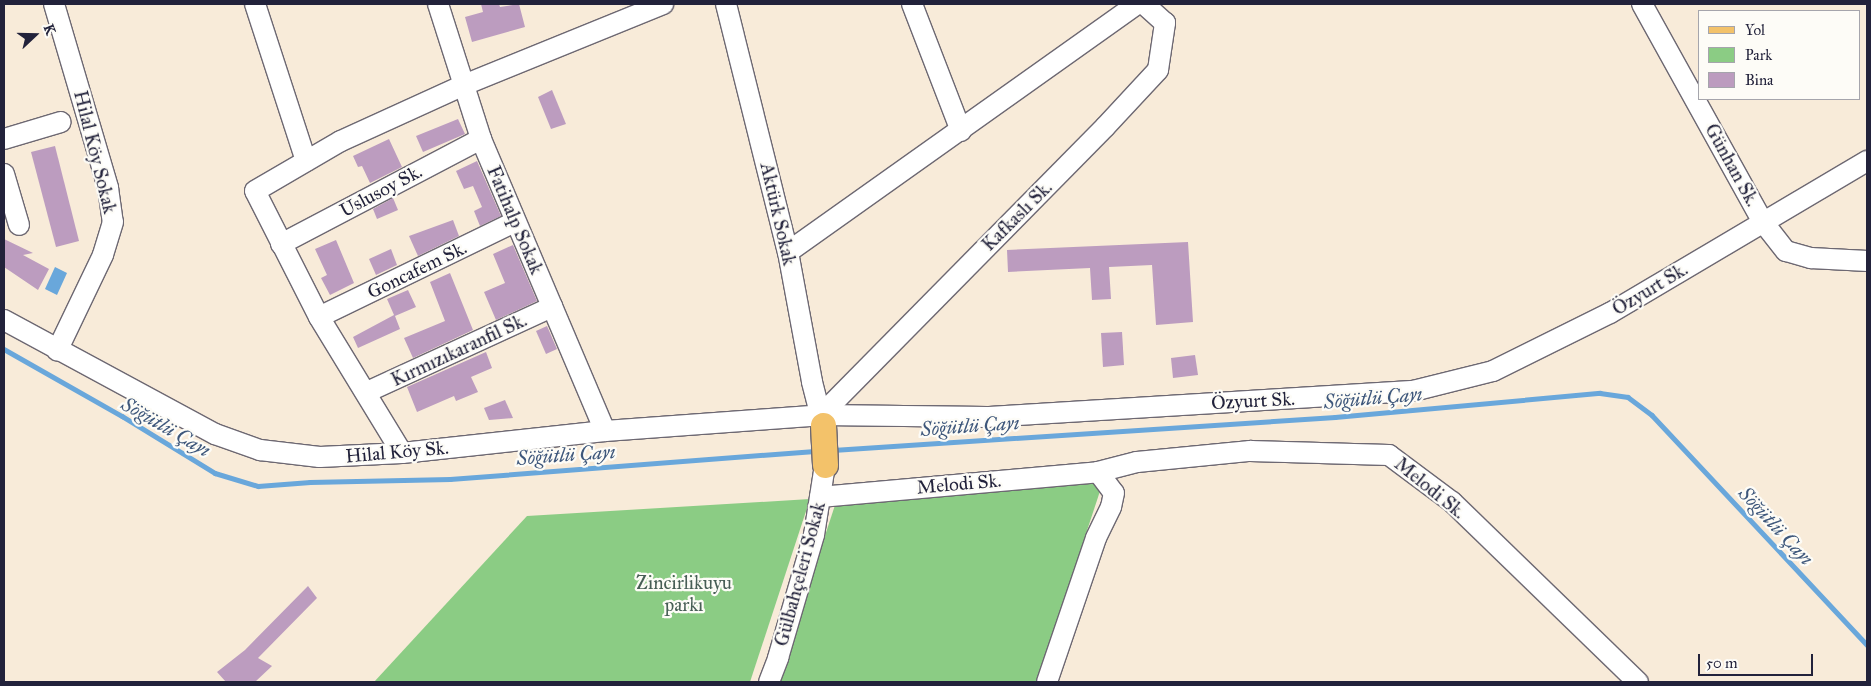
<!DOCTYPE html>
<meta charset="utf-8">
<style>
body{margin:0}
#map{position:relative;width:1871px;height:686px;overflow:hidden;background:#f8ebd9;font-family:"IM FELL Great Primer",serif}
div>[style]{position:absolute}
.green>*{inset:0;background:#8bcc84}
.water>*{inset:0;background:#69a7db}
.stream>*{height:4.5px;margin:-2.25px;padding:0 2.25px;transform-origin:2.25px;border-radius:2.25px;background:#69a7db}
.building>*{inset:0;background:#bc9cbf}
.roads{filter:drop-shadow(1px 0 #6d6872) drop-shadow(-1px 0 #6d6872) drop-shadow(0 1px #6d6872) drop-shadow(0 -1px #6d6872)}
.minor>*{height:20px;margin:-10px;padding:0 10px;transform-origin:10px;border-radius:10px;background:#fff}
.major>*{height:25px;margin:-12.5px;padding:0 12.5px;transform-origin:12.5px;border-radius:12.5px;background:#f3c26a}
span{translate:-50% -50%;white-space:nowrap;text-align:center;line-height:1.15;-webkit-text-stroke:4.5px #fdfcf7;paint-order:stroke}
.street-label{font-size:19px;color:#22223b}
.park-label{font-size:19px;color:#475e55}
.water-label{font-size:20px;color:#3e577b;font-style:italic}
.frame{position:absolute;inset:0;border:5px solid #22223b;pointer-events:none}
.legend{position:absolute;left:1698px;top:10px;width:162px;height:90px;box-sizing:border-box;background:#fdfcf7;border:1px solid #a5a5ac;margin:0;padding:6px 9px;list-style:none;font-size:15px;color:#22223b}
.legend li{display:flex;align-items:center;gap:10px;height:25px}
.legend b{width:25px;border:1px solid #a5a5ac}
.north{position:absolute;left:10px;top:10px;width:50px;height:50px;-webkit-text-stroke:4px #fdfcf7;paint-order:stroke;rotate:69deg;font-size:14px;font-weight:700;line-height:20px;text-align:center;color:#22223b}
.north::after{content:'';display:block;margin:auto;width:18px;height:22px;background:#22223b;clip-path:polygon(50% 0,100% 100%,50% 72%,0 100%)}
.scale{position:absolute;left:1698px;top:654px;width:115px;height:22px;box-sizing:border-box;border:2px solid #22223b;border-top:0;padding-left:6px;font-size:15px;line-height:18px;white-space:nowrap;color:#22223b;-webkit-text-stroke:4px #fdfcf7;paint-order:stroke}
</style>
<div id="map">
<div class="green">
<div style="clip-path:polygon(1104px 479px,1037px 682px,777px 682px,837px 499px)"></div>
<div style="clip-path:polygon(810px 499px,750px 682px,374px 682px,527px 516px)"></div>
</div>
<div class="water">
<div style="clip-path:polygon(55px 267px,67px 273px,57px 295px,45px 289px)"></div>
</div>
<div class="stream">
<div style="left:4px;top:349px;width:136px;rotate:29.6deg"></div>
<div style="left:122px;top:416px;width:109px;rotate:31.5deg"></div>
<div style="left:215px;top:473px;width:45px;rotate:16.8deg"></div>
<div style="left:258px;top:486px;width:52px;rotate:-4.4deg"></div>
<div style="left:310px;top:482px;width:140px;rotate:-1.2deg"></div>
<div style="left:450px;top:479px;width:369px;rotate:-4.4deg"></div>
<div style="left:833px;top:450px;width:503px;rotate:-3.76deg"></div>
<div style="left:1335px;top:417px;width:266px;rotate:-5.2deg"></div>
<div style="left:1600px;top:393px;width:28px;rotate:8deg"></div>
<div style="left:1628px;top:397px;width:30px;rotate:37deg"></div>
<div style="left:1652px;top:415px;width:315px;rotate:46.9deg"></div>
</div>
<div class="building">
<div style="clip-path:polygon(481px 4px,499px 4px,500px 7px,519px 4px,525px 27px,472px 42px,465px 17px,483px 12px)"></div>
<div style="clip-path:polygon(552px 90px,566px 124px,551px 129px,538px 97px)"></div>
<div style="clip-path:polygon(458px 119px,465px 134px,423px 152px,416px 136px)"></div>
<div style="clip-path:polygon(389px 139px,402px 167px,370px 183px,362px 166px,358px 167px,353px 156px)"></div>
<div style="clip-path:polygon(55px 146px,79px 241px,56px 247px,31px 152px)"></div>
<div style="clip-path:polygon(477px 161px,501px 216px,480px 226px,474px 211px,482px 207px,473px 186px,464px 189px,456px 171px)"></div>
<div style="clip-path:polygon(393px 198px,398px 210px,377px 219px,373px 209px)"></div>
<div style="clip-path:polygon(453px 220px,459px 236px,418px 256px,409px 236px)"></div>
<div style="clip-path:polygon(4px 239px,33px 253px,23px 255px,49px 269px,38px 290px,4px 267px)"></div>
<div style="clip-path:polygon(336px 240px,354px 283px,330px 295px,321px 278px,327px 275px,315px 249px)"></div>
<div style="clip-path:polygon(1188px 242px,1193px 322px,1156px 325px,1152px 265px,1109px 267px,1111px 299px,1092px 300px,1090px 268px,1008px 272px,1007px 250px)"></div>
<div style="clip-path:polygon(513px 245px,537px 301px,496px 320px,484px 292px,505px 283px,493px 254px)"></div>
<div style="clip-path:polygon(391px 249px,397px 265px,376px 275px,369px 259px)"></div>
<div style="clip-path:polygon(450px 273px,473px 330px,413px 358px,404px 338px,445px 321px,430px 282px)"></div>
<div style="clip-path:polygon(408px 290px,416px 307px,395px 316px,400px 329px,358px 348px,353px 337px,394px 315px,387px 299px)"></div>
<div style="clip-path:polygon(547px 326px,557px 349px,546px 354px,536px 331px)"></div>
<div style="clip-path:polygon(1122px 332px,1124px 365px,1103px 367px,1101px 333px)"></div>
<div style="clip-path:polygon(486px 352px,492px 368px,471px 377px,478px 392px,456px 401px,454px 396px,417px 412px,407px 387px)"></div>
<div style="clip-path:polygon(1195px 355px,1198px 375px,1173px 378px,1171px 358px)"></div>
<div style="clip-path:polygon(505px 400px,513px 418px,489px 420px,484px 408px)"></div>
<div style="clip-path:polygon(308px 586px,317px 598px,258px 658px,272px 666px,255px 682px,226px 682px,217px 672px,245px 650px)"></div>
</div>
<div class="roads">
<div class="minor">
<div style="left:54px;top:4px;width:192px;rotate:73.6deg"></div>
<div style="left:108px;top:188px;width:34px;rotate:82deg"></div>
<div style="left:113px;top:222px;width:34px;rotate:107deg"></div>
<div style="left:103px;top:255px;width:106px;rotate:115.6deg"></div>
<div style="left:255px;top:4px;width:165px;rotate:72deg"></div>
<div style="left:438px;top:4px;width:142px;rotate:72.3deg"></div>
<div style="left:481px;top:139px;width:317px;rotate:67deg"></div>
<div style="left:726px;top:4px;width:256px;rotate:76deg"></div>
<div style="left:788px;top:252px;width:132px;rotate:79.5deg"></div>
<div style="left:812px;top:382px;width:44px;rotate:75.7deg"></div>
<div style="left:912px;top:4px;width:136px;rotate:68.9deg"></div>
<div style="left:1642px;top:4px;width:249px;rotate:61deg"></div>
<div style="left:1763px;top:222px;width:37px;rotate:52deg"></div>
<div style="left:1786px;top:251px;width:26px;rotate:16deg"></div>
<div style="left:1811px;top:258px;width:56px;rotate:3.1deg"></div>
<div style="left:4px;top:139px;width:59px;rotate:-16.6deg"></div>
<div style="left:4px;top:174px;width:53px;rotate:73.6deg"></div>
<div style="left:281px;top:244px;width:226px;rotate:-27.7deg"></div>
<div style="left:788px;top:252px;width:428px;rotate:-35.4deg"></div>
<div style="left:319px;top:317px;width:218px;rotate:-25.9deg"></div>
<div style="left:4px;top:320px;width:240px;rotate:28.4deg"></div>
<div style="left:215px;top:434px;width:48px;rotate:19.6deg"></div>
<div style="left:260px;top:450px;width:60px;rotate:6.7deg"></div>
<div style="left:320px;top:457px;width:82px;rotate:-2.8deg"></div>
<div style="left:402px;top:453px;width:204px;rotate:-6.2deg"></div>
<div style="left:605px;top:431px;width:217px;rotate:-4.2deg"></div>
<div style="left:821px;top:415px;width:166px;rotate:0.7deg"></div>
<div style="left:987px;top:417px;width:427px;rotate:-3.5deg"></div>
<div style="left:1413px;top:391px;width:82px;rotate:-14deg"></div>
<div style="left:1493px;top:371px;width:131px;rotate:-26.4deg"></div>
<div style="left:1610px;top:313px;width:299px;rotate:-30.6deg"></div>
<div style="left:367px;top:392px;width:204px;rotate:-24.7deg"></div>
<div style="left:821px;top:415px;width:404px;rotate:-45.4deg"></div>
<div style="left:1105px;top:127px;width:78px;rotate:-47.1deg"></div>
<div style="left:1158px;top:70px;width:48px;rotate:-81.5deg"></div>
<div style="left:1165px;top:23px;width:28px;rotate:-138deg"></div>
<div style="left:402px;top:453px;width:159px;rotate:-121.4deg"></div>
<div style="left:319px;top:317px;width:141px;rotate:-116.9deg"></div>
<div style="left:255px;top:191px;width:99px;rotate:-30.2deg"></div>
<div style="left:341px;top:141px;width:135px;rotate:-24.5deg"></div>
<div style="left:464px;top:85px;width:215px;rotate:-22.1deg"></div>
<div style="left:1098px;top:472px;width:40px;rotate:-14.4deg"></div>
<div style="left:1137px;top:462px;width:114px;rotate:-5.6deg"></div>
<div style="left:1250px;top:451px;width:139px;rotate:1.6deg"></div>
<div style="left:1389px;top:455px;width:79px;rotate:36.7deg"></div>
<div style="left:1452px;top:502px;width:259px;rotate:44.1deg"></div>
<div style="left:820px;top:497px;width:279px;rotate:-5.1deg"></div>
<div style="left:1098px;top:472px;width:26px;rotate:53deg"></div>
<div style="left:1114px;top:493px;width:14px;rotate:102deg"></div>
<div style="left:1111px;top:507px;width:34px;rotate:116deg"></div>
<div style="left:1096px;top:538px;width:152px;rotate:108.8deg"></div>
<div style="left:769px;top:682px;width:26px;rotate:-69deg"></div>
<div style="left:778px;top:658px;width:128px;rotate:-73.7deg"></div>
<div style="left:814px;top:535px;width:71px;rotate:-81.1deg"></div>
</div>
<div class="major">
<div style="left:823px;top:425px;width:40px;rotate:87.1deg"></div>
</div>
</div>
<div class="street-label">
<span style="left:95px;top:152px;rotate:76deg">Hilal Köy Sokak</span>
<span style="left:1732px;top:165px;rotate:61deg">Günhan Sk.</span>
<span style="left:381px;top:191px;rotate:-28deg">Uslusoy Sk.</span>
<span style="left:778px;top:214px;rotate:77deg">Aktürk Sokak</span>
<span style="left:1017px;top:216px;rotate:-45deg">Kafkaslı Sk.</span>
<span style="left:515px;top:220px;rotate:67deg">Fatihalp Sokak</span>
<span style="left:417px;top:270px;rotate:-26deg">Goncafem Sk.</span>
<span style="left:1650px;top:289px;rotate:-31deg">Özyurt Sk.</span>
<span style="left:459px;top:350px;rotate:-25deg">Kırmızıkaranfil Sk.</span>
<span style="left:1253px;top:401px;rotate:-3deg">Özyurt Sk.</span>
<span style="left:397px;top:452px;rotate:-5deg">Hilal Köy Sk.</span>
<span style="left:959px;top:484px;rotate:-5deg">Melodi Sk.</span>
<span style="left:1430px;top:488px;rotate:39deg">Melodi Sk.</span>
<span style="left:800px;top:574px;rotate:-75deg">Gülbahçeleri Sokak</span>
</div>
<div class="park-label">
<span style="left:684px;top:594px">Zincirlikuyu<br>parkı</span>
</div>
<div class="water-label">
<span style="left:1373px;top:398px;rotate:-5deg">Söğütlü Çayı</span>
<span style="left:970px;top:426px;rotate:-4deg">Söğütlü Çayı</span>
<span style="left:166px;top:427px;rotate:30deg">Söğütlü Çayı</span>
<span style="left:566px;top:455px;rotate:-4deg">Söğütlü Çayı</span>
<span style="left:1776px;top:526px;rotate:47deg">Söğütlü Çayı</span>
</div>
<div class="frame"></div>
<ul class="legend">
<li><b style="height:6px;background:#f3c26a"></b>Yol</li>
<li><b style="height:14px;background:#8bcc84"></b>Park</li>
<li><b style="height:14px;background:#bc9cbf"></b>Bina</li>
</ul>
<div class="north">K</div>
<div class="scale">50 m</div>
</div>
